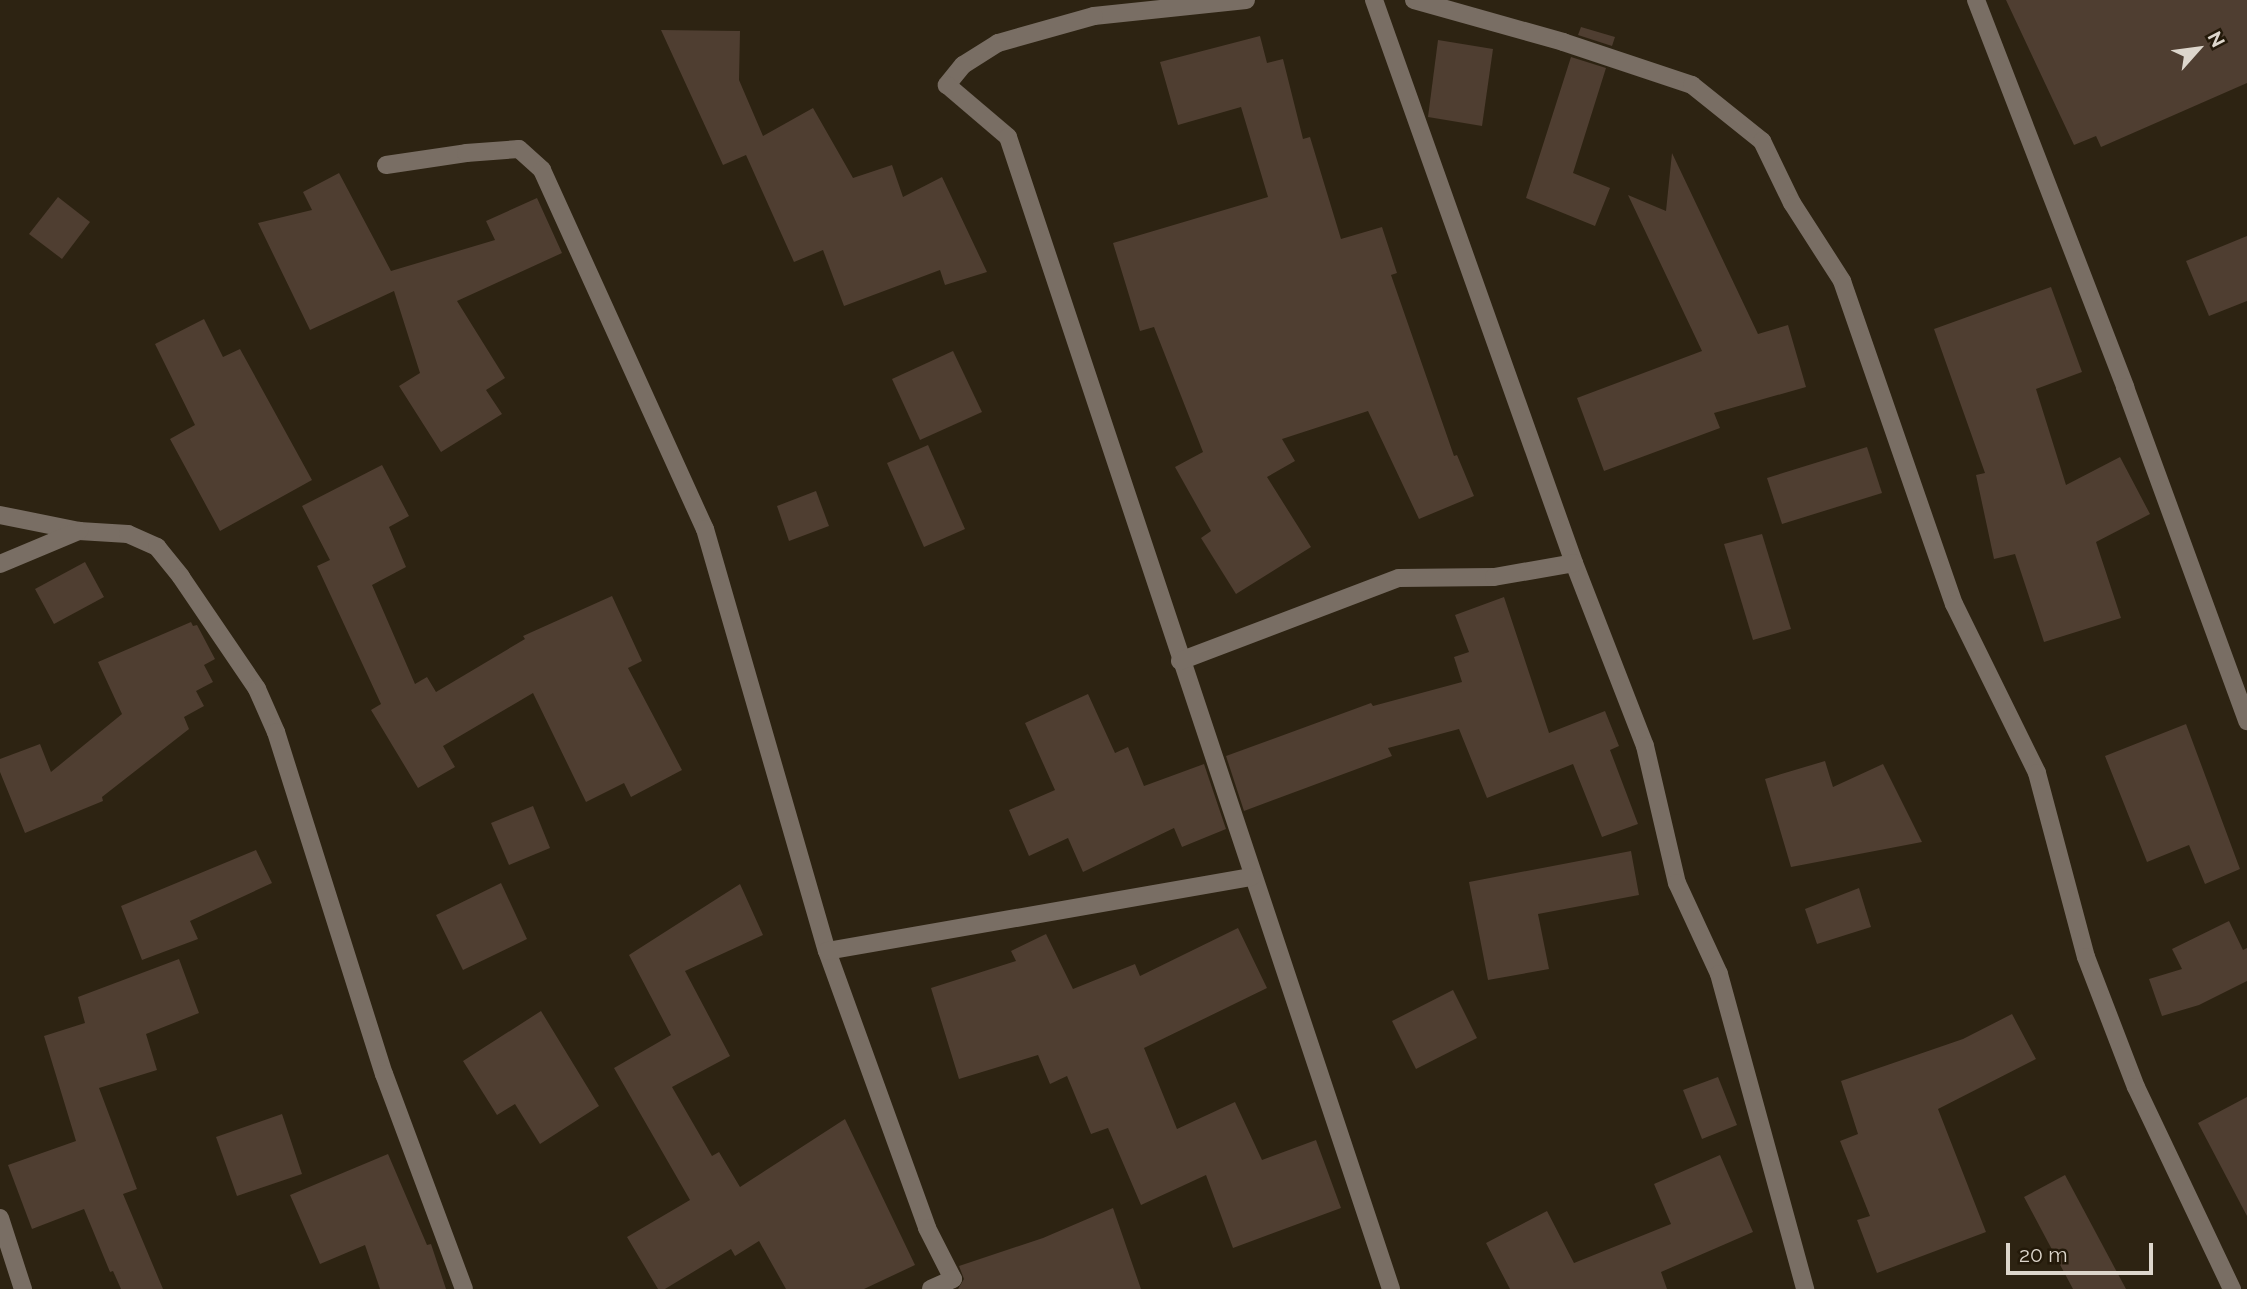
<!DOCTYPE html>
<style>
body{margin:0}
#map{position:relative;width:2247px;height:1289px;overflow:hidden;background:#2d2312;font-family:Raleway,sans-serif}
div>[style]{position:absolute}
.building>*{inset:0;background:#4f3e31}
.minor>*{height:18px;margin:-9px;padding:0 9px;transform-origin:9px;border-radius:9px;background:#796e64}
span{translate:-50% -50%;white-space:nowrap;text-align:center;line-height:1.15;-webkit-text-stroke:6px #231909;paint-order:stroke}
.north{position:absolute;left:2163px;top:14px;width:70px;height:70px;-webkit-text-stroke:5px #231909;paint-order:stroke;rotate:62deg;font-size:19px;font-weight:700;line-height:28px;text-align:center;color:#ddd6cc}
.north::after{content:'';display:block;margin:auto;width:24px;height:32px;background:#ddd6cc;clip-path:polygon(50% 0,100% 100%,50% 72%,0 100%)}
.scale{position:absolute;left:2006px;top:1243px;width:147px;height:32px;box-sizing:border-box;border:4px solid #ddd6cc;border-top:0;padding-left:9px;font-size:21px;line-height:24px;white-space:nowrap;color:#ddd6cc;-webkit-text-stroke:5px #231909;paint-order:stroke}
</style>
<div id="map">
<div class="building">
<div style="clip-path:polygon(2006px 0,2247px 0,2247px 83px,2101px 147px,2096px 136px,2074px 145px)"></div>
<div style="clip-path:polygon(1581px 27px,1615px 37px,1612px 46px,1578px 35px)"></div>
<div style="clip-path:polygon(661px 30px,740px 31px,739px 80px,763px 136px,813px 108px,853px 178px,892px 165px,903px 197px,942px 177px,987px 272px,945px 285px,940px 270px,844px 306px,823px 250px,794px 262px,746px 155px,723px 165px)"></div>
<div style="clip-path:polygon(1260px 36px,1267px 63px,1283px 59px,1303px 139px,1310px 137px,1341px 239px,1382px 227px,1397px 273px,1391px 275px,1454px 456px,1457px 455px,1474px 496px,1419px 519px,1368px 411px,1282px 439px,1295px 461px,1267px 477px,1311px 547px,1236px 594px,1201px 538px,1211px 531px,1175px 467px,1203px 452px,1154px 327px,1140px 331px,1113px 243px,1268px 197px,1241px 107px,1178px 125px,1160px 62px)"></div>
<div style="clip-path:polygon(1438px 40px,1493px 49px,1482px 126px,1428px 117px)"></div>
<div style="clip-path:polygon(1571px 57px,1606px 68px,1573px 173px,1610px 188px,1595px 226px,1526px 198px)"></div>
<div style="clip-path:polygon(1672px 153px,1758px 334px,1788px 325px,1806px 387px,1714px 413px,1720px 428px,1604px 471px,1577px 398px,1702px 351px,1628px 195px,1666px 211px)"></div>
<div style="clip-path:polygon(339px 173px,391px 271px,495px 240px,486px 221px,537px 198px,562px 253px,457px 301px,505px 378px,486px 390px,502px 414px,441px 452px,399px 386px,420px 373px,394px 291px,310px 330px,258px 223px,312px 210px,303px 192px)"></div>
<div style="clip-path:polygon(58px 197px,90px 222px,62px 259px,29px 234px)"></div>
<div style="clip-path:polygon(2247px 236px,2247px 301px,2209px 316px,2186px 261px)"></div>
<div style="clip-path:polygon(2051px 287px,2082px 372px,2036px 389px,2066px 485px,2120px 457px,2150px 514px,2096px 542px,2121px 618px,2044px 642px,2015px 554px,1994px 559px,1976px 475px,1985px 473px,1934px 329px)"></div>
<div style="clip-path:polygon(204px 319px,223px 357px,240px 349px,312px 480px,220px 531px,170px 439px,195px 425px,155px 344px)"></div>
<div style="clip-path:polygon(953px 351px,982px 412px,920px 440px,892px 379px)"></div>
<div style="clip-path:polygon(928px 445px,965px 529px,924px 547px,887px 463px)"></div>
<div style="clip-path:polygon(1867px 447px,1882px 493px,1782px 524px,1767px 478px)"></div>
<div style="clip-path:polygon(382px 465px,409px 516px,389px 527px,406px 567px,372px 585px,415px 684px,427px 677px,436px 692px,525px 639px,523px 636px,612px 596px,642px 661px,628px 668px,682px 770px,631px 797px,624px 783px,586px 802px,533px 693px,443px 746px,455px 767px,418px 788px,371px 710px,381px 704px,317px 566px,330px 560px,302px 506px)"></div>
<div style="clip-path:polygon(816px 491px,829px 526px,789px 541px,777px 506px)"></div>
<div style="clip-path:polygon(1762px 534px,1791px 629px,1753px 640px,1724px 544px)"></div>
<div style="clip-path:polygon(85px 562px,104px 597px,54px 624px,35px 589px)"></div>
<div style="clip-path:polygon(1504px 597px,1549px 733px,1605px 711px,1619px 746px,1610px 750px,1638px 824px,1602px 837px,1573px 764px,1487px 798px,1459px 729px,1388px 748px,1392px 756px,1244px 811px,1226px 756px,1371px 703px,1373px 706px,1462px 682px,1454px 657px,1469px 652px,1455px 615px)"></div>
<div style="clip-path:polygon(191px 622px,193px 626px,197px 625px,215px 659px,204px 665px,213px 682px,196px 691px,204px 706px,184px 717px,189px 729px,102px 797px,103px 801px,25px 833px,0 772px,0 759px,40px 744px,51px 772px,122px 714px,98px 662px)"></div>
<div style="clip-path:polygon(1088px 694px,1115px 753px,1128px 747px,1144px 786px,1204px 764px,1226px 829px,1182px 847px,1174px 828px,1083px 872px,1068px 838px,1029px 856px,1009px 810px,1055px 790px,1025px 723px)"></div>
<div style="clip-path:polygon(2186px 724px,2240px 869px,2205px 884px,2189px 845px,2147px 862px,2105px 756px)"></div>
<div style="clip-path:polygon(1825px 761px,1833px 787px,1883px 764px,1922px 842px,1791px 867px,1765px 779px)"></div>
<div style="clip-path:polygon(533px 806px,550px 848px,509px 865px,491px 823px)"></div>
<div style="clip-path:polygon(256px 850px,272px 883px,190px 921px,198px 939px,142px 960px,121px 906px)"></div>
<div style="clip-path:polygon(1631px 851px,1639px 895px,1538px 914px,1549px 969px,1488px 980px,1469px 882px)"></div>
<div style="clip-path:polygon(501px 883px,527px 939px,463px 970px,436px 915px)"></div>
<div style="clip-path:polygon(740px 884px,763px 935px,685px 971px,730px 1056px,672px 1087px,712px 1156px,719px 1152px,740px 1187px,845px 1119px,915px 1265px,864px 1289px,786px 1289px,759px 1241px,735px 1256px,731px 1249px,665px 1289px,658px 1289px,627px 1237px,690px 1200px,614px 1068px,671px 1035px,629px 955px)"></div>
<div style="clip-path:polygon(1859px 888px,1871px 927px,1817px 944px,1805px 909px)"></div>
<div style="clip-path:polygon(2229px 921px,2243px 950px,2247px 948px,2247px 981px,2199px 1005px,2162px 1016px,2149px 979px,2182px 969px,2172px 949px)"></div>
<div style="clip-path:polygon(1238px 928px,1267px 988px,1144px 1048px,1177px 1129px,1235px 1102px,1262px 1160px,1316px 1140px,1341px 1208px,1233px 1248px,1206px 1175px,1141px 1205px,1108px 1128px,1091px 1134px,1067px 1076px,1050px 1084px,1038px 1055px,959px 1079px,931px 988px,1016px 961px,1011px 951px,1046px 934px,1073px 989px,1135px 964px,1140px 976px)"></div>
<div style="clip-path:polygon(179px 959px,199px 1013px,146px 1034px,157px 1070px,99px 1088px,137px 1189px,123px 1194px,163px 1289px,121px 1289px,113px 1271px,110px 1272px,84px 1209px,32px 1229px,8px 1165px,76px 1141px,44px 1036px,85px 1023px,78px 997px)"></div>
<div style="clip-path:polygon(1453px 990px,1477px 1038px,1416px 1069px,1392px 1021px)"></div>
<div style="clip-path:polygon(541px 1011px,599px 1106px,540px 1144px,515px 1104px,497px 1115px,463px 1061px)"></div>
<div style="clip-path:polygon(2012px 1014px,2036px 1059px,1938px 1109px,1986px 1232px,1877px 1273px,1857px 1220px,1870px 1216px,1840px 1141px,1858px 1134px,1841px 1081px,1963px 1039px)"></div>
<div style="clip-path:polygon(1718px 1077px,1737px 1125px,1702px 1139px,1683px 1090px)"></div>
<div style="clip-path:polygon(2247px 1097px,2247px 1216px,2198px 1123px)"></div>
<div style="clip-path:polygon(282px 1114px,302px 1174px,237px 1196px,216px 1137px)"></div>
<div style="clip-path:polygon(388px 1154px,427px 1245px,431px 1244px,446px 1289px,380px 1289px,365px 1245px,320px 1264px,290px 1195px)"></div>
<div style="clip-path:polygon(1720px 1155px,1753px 1232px,1661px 1272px,1667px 1289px,1510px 1289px,1486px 1243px,1547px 1211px,1574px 1263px,1671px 1224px,1654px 1184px)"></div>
<div style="clip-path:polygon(2065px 1175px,2126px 1289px,2073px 1289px,2024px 1197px)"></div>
<div style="clip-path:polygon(1113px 1208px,1141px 1289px,958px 1289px,964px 1279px,959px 1266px,1043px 1238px)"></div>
</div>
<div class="minor">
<div style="left:1246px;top:0;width:153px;rotate:174deg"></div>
<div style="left:1094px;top:16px;width:100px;rotate:164.3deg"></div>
<div style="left:998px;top:43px;width:41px;rotate:147.8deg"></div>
<div style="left:963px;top:65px;width:26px;rotate:129deg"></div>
<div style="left:947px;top:85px;width:80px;rotate:40.4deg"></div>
<div style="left:1008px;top:137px;width:1214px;rotate:71.61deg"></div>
<div style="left:1374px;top:0;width:597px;rotate:70.44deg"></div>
<div style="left:1574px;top:563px;width:196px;rotate:68.8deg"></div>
<div style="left:1645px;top:746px;width:141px;rotate:76.9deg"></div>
<div style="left:1677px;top:883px;width:100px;rotate:65.2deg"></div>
<div style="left:1719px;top:974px;width:327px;rotate:74.7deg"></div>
<div style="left:1414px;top:0;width:155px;rotate:15.7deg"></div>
<div style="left:1563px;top:42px;width:136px;rotate:18.4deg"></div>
<div style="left:1692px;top:85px;width:90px;rotate:38.7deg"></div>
<div style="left:1762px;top:141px;width:69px;rotate:64.2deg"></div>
<div style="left:1792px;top:203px;width:93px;rotate:57.3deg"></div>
<div style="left:1842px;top:281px;width:342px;rotate:70.9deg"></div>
<div style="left:1954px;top:604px;width:188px;rotate:63.8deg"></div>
<div style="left:2037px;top:773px;width:190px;rotate:75.1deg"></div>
<div style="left:2086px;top:957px;width:139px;rotate:69deg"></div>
<div style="left:2136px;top:1087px;width:224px;rotate:64.6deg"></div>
<div style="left:1976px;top:0;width:415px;rotate:68.9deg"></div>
<div style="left:2125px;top:387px;width:356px;rotate:69.9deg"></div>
<div style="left:386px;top:165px;width:81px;rotate:-8.5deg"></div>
<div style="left:466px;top:153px;width:53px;rotate:-4.3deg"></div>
<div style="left:519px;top:149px;width:31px;rotate:42deg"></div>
<div style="left:542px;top:170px;width:394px;rotate:65.6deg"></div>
<div style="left:705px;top:529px;width:439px;rotate:73.9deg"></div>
<div style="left:827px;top:951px;width:294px;rotate:70.1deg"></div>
<div style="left:927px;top:1228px;width:57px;rotate:63deg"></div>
<div style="left:953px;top:1279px;width:24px;rotate:156deg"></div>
<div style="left:0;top:515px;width:81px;rotate:11.4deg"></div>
<div style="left:79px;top:531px;width:49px;rotate:3.5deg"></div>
<div style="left:128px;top:534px;width:32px;rotate:24deg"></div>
<div style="left:157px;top:547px;width:38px;rotate:51deg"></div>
<div style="left:181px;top:577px;width:135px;rotate:55.8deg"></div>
<div style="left:257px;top:689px;width:47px;rotate:66.2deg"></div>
<div style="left:276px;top:732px;width:359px;rotate:72.5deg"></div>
<div style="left:384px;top:1074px;width:229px;rotate:69.6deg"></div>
<div style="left:0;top:564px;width:86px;rotate:-22.7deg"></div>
<div style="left:1180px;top:661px;width:234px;rotate:-20.8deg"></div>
<div style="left:1399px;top:578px;width:95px;rotate:-0.6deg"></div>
<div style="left:1494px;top:577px;width:81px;rotate:-9.9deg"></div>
<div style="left:827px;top:951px;width:431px;rotate:-9.9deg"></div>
<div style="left:0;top:1218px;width:75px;rotate:72.1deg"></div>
</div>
<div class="north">N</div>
<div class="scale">20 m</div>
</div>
